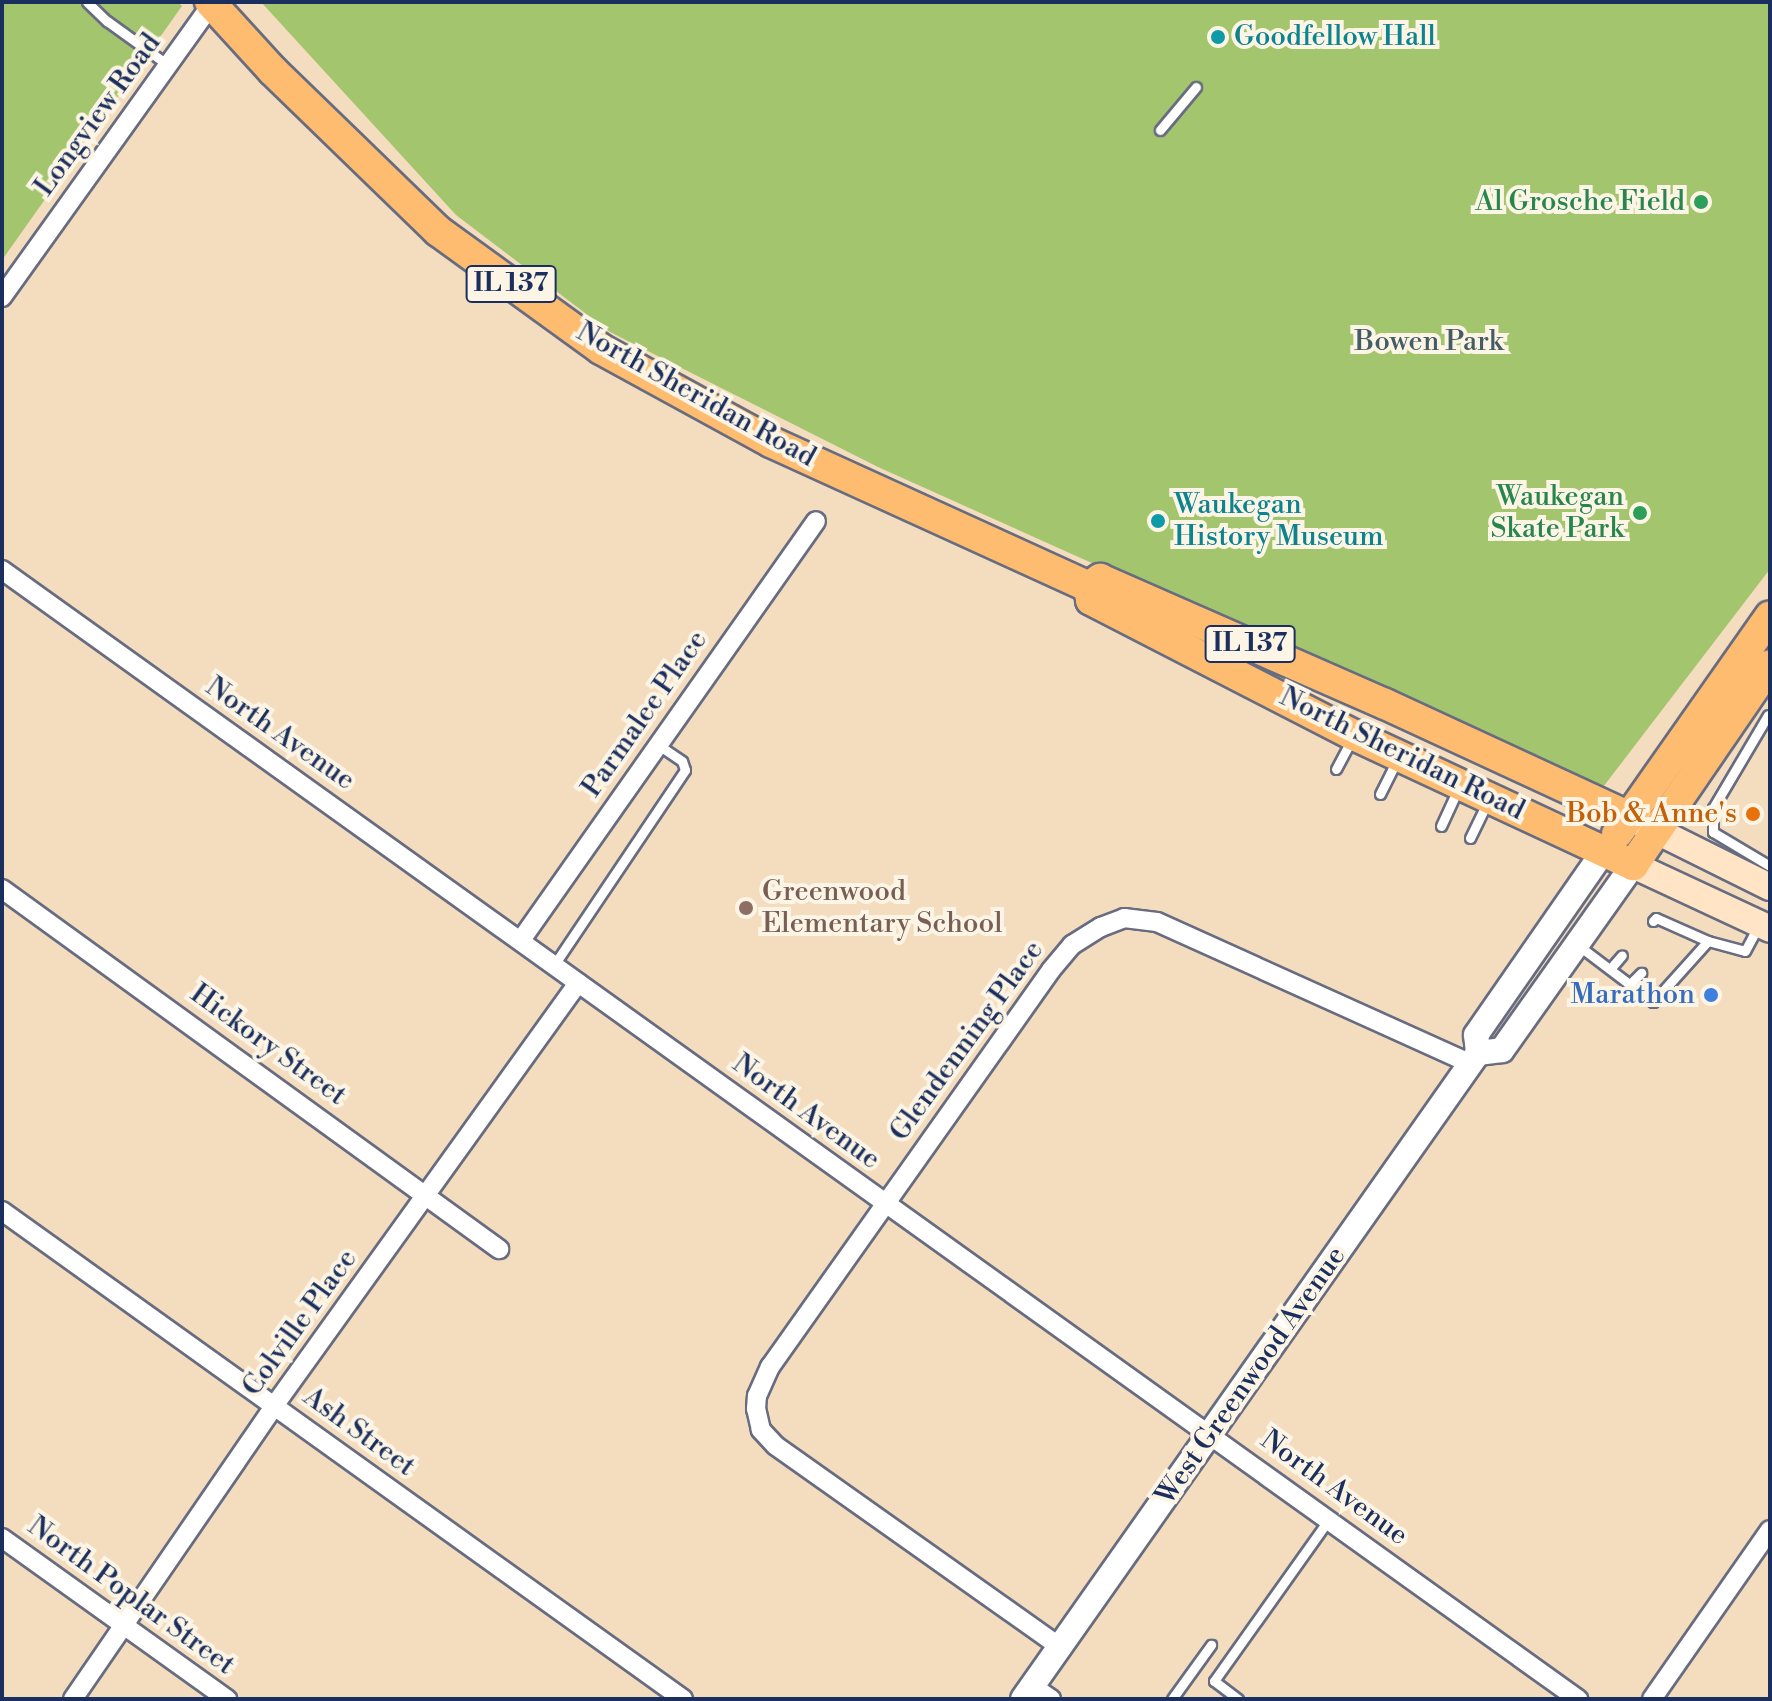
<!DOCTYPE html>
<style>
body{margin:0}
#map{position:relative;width:1772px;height:1701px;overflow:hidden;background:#f4dcbe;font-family:"Libre Bodoni",serif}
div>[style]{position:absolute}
.green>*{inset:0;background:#a3c56e}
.roads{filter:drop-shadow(2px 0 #676c80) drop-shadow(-2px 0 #676c80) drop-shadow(0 2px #676c80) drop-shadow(0 -2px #676c80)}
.service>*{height:9px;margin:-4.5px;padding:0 4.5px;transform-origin:4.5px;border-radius:4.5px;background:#fff}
.minor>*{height:18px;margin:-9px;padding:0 9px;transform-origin:9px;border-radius:9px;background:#fff}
.tertiary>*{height:24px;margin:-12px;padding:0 12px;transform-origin:12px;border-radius:12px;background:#fff}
.secondary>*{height:26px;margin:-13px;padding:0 13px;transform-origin:13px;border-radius:13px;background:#ffe4c6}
.primary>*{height:30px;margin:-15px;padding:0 15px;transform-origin:15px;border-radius:15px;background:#febc70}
.dots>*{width:22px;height:22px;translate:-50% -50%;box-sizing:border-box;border:4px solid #fcf5e5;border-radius:50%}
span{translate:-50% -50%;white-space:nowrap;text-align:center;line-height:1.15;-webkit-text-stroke:8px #fcf5e5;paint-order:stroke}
.shield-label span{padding:2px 6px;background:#fcf5e5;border:2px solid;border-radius:6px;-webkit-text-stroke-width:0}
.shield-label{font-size:26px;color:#1b2f5e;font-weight:700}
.culture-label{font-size:28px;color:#0d838f}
.left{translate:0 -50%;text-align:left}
.street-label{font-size:28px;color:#1b2f5e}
.leisure-label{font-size:28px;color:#27864d}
.right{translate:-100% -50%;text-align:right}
.park-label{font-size:28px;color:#445c63}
.food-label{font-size:28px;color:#c56008}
.education-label{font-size:28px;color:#785e54}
.shop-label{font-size:28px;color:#366cbe}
.frame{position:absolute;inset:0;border:4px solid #1b2f5e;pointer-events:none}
</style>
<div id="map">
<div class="green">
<div style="clip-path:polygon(2px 2px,178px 2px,182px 6px,2px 260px)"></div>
<div style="clip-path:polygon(261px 2px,1770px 2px,1770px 569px,1600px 791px,878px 467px,610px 332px,456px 215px)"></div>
</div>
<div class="roads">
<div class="service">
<div style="left:87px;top:2px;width:28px;rotate:44deg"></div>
<div style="left:107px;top:21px;width:75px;rotate:35.8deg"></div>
<div style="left:1160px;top:130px;width:56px;rotate:-50.1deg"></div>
<div style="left:1768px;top:715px;width:108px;rotate:120.6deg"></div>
<div style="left:1713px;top:808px;width:24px;rotate:90deg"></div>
<div style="left:1713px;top:832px;width:66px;rotate:30.8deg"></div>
<div style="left:1336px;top:769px;width:32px;rotate:-62deg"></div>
<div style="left:1380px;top:794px;width:40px;rotate:-63.4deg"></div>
<div style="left:1441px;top:826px;width:41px;rotate:-65.3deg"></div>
<div style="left:1470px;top:838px;width:41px;rotate:-64.1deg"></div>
<div style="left:1653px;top:921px;width:4px;rotate:-45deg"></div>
<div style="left:1656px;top:918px;width:57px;rotate:23.9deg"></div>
<div style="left:1708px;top:941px;width:38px;rotate:15deg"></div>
<div style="left:1745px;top:951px;width:27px;rotate:-62deg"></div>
<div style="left:1579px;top:946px;width:93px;rotate:37.1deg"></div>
<div style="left:1653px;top:1002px;width:82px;rotate:-48deg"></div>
<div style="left:554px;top:965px;width:235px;rotate:-56.1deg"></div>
<div style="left:685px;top:770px;width:9px;rotate:-108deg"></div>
<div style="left:682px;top:761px;width:29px;rotate:-146deg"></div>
<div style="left:1610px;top:969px;width:18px;rotate:-49deg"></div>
<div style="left:1630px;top:984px;width:16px;rotate:-45deg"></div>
<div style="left:1172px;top:1699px;width:67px;rotate:-54.2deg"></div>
<div style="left:1238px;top:1699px;width:30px;rotate:-143deg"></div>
<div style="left:1214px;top:1681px;width:199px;rotate:-54.6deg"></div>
</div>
<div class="minor">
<div style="left:2px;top:297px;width:360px;rotate:-54.4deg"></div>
<div style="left:2px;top:570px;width:1939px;rotate:35.62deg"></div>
<div style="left:2px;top:889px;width:614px;rotate:35.92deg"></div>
<div style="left:521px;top:940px;width:512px;rotate:-54.85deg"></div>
<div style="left:2px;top:1211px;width:838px;rotate:35.63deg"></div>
<div style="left:2px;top:1538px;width:277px;rotate:35.6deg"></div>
<div style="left:1060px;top:1647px;width:349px;rotate:-144.7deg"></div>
<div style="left:775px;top:1445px;width:21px;rotate:-133deg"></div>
<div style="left:761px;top:1430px;width:22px;rotate:-103deg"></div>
<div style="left:756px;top:1409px;width:13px;rotate:-86deg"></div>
<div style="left:757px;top:1396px;width:32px;rotate:-66deg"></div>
<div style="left:770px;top:1367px;width:486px;rotate:-54.7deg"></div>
<div style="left:1051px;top:970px;width:33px;rotate:-50deg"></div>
<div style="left:1072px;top:945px;width:34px;rotate:-32deg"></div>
<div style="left:1101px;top:927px;width:25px;rotate:-21deg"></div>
<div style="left:1124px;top:918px;width:33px;rotate:7deg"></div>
<div style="left:1157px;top:922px;width:345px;rotate:24.3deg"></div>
<div style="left:1032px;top:1686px;width:23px;rotate:34deg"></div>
<div style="left:73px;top:1699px;width:355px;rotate:-55.5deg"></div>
<div style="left:274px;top:1406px;width:521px;rotate:-54.3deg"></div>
<div style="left:1652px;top:1699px;width:206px;rotate:-55.1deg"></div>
</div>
<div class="tertiary">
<div style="left:1478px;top:1053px;width:24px;rotate:-7deg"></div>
<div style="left:1502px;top:1050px;width:227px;rotate:-54.7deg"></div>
<div style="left:1023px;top:1699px;width:790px;rotate:-54.84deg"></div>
<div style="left:1478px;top:1053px;width:18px;rotate:-96deg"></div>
<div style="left:1476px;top:1035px;width:224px;rotate:-55.2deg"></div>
</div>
<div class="secondary">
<div style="left:1641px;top:823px;width:144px;rotate:26.4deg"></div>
<div style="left:1633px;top:865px;width:151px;rotate:25deg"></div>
</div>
<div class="primary">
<div style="left:210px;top:2px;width:93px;rotate:47.6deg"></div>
<div style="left:273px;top:71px;width:230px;rotate:44.1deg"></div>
<div style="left:438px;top:231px;width:201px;rotate:35.9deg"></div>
<div style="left:601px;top:349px;width:194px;rotate:28.7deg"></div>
<div style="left:771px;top:442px;width:349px;rotate:24.5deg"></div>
<div style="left:1089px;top:587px;width:13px;rotate:81deg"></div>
<div style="left:1091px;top:600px;width:296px;rotate:27.2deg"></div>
<div style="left:1354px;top:735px;width:308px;rotate:25deg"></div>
<div style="left:1633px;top:865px;width:242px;rotate:-55.6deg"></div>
<div style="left:1089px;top:587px;width:14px;rotate:-36deg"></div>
<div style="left:1100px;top:579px;width:311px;rotate:23.7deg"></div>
<div style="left:1385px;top:704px;width:269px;rotate:24.8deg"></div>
<div style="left:1617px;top:834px;width:266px;rotate:-54.9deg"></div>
</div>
</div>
<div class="dots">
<div style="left:1218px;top:37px;background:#0f9aa8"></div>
<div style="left:1701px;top:202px;background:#2e9e5b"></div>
<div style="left:1640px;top:513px;background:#2e9e5b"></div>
<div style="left:1158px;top:521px;background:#0f9aa8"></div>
<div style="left:1753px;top:814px;background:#e8710a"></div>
<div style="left:746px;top:908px;background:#8d6e63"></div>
<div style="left:1711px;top:995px;background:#3f7fe0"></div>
</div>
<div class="shield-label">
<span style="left:511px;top:284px">IL 137</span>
<span style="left:1250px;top:644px">IL 137</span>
</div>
<div class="culture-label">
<span class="left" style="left:1234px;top:37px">Goodfellow Hall</span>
<span class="left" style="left:1174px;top:521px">Waukegan<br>History Museum</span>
</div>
<div class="street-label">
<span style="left:98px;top:115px;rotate:-54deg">Longview Road</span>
<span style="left:696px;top:395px;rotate:29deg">North Sheridan Road</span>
<span style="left:645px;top:714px;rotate:-55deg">Parmalee Place</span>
<span style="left:280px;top:734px;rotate:35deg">North Avenue</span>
<span style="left:1402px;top:754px;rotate:26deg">North Sheridan Road</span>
<span style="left:967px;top:1041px;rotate:-54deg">Glendenning Place</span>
<span style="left:268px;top:1045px;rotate:36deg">Hickory Street</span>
<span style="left:806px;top:1112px;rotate:36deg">North Avenue</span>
<span style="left:300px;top:1323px;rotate:-54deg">Colville Place</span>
<span style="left:1251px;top:1376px;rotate:-55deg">West Greenwood Avenue</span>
<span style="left:359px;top:1432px;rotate:36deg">Ash Street</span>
<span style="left:1334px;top:1488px;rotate:36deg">North Avenue</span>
<span style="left:131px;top:1596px;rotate:36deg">North Poplar Street</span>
</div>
<div class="leisure-label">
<span class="right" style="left:1685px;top:202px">Al Grosche Field</span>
<span class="right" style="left:1624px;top:513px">Waukegan<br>Skate Park</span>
</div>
<div class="park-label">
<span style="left:1429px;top:342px">Bowen Park</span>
</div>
<div class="food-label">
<span class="right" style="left:1737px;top:814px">Bob &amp; Anne's</span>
</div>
<div class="education-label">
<span class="left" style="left:762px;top:908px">Greenwood<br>Elementary School</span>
</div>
<div class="shop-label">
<span class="right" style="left:1695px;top:995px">Marathon</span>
</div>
<div class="frame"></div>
</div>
